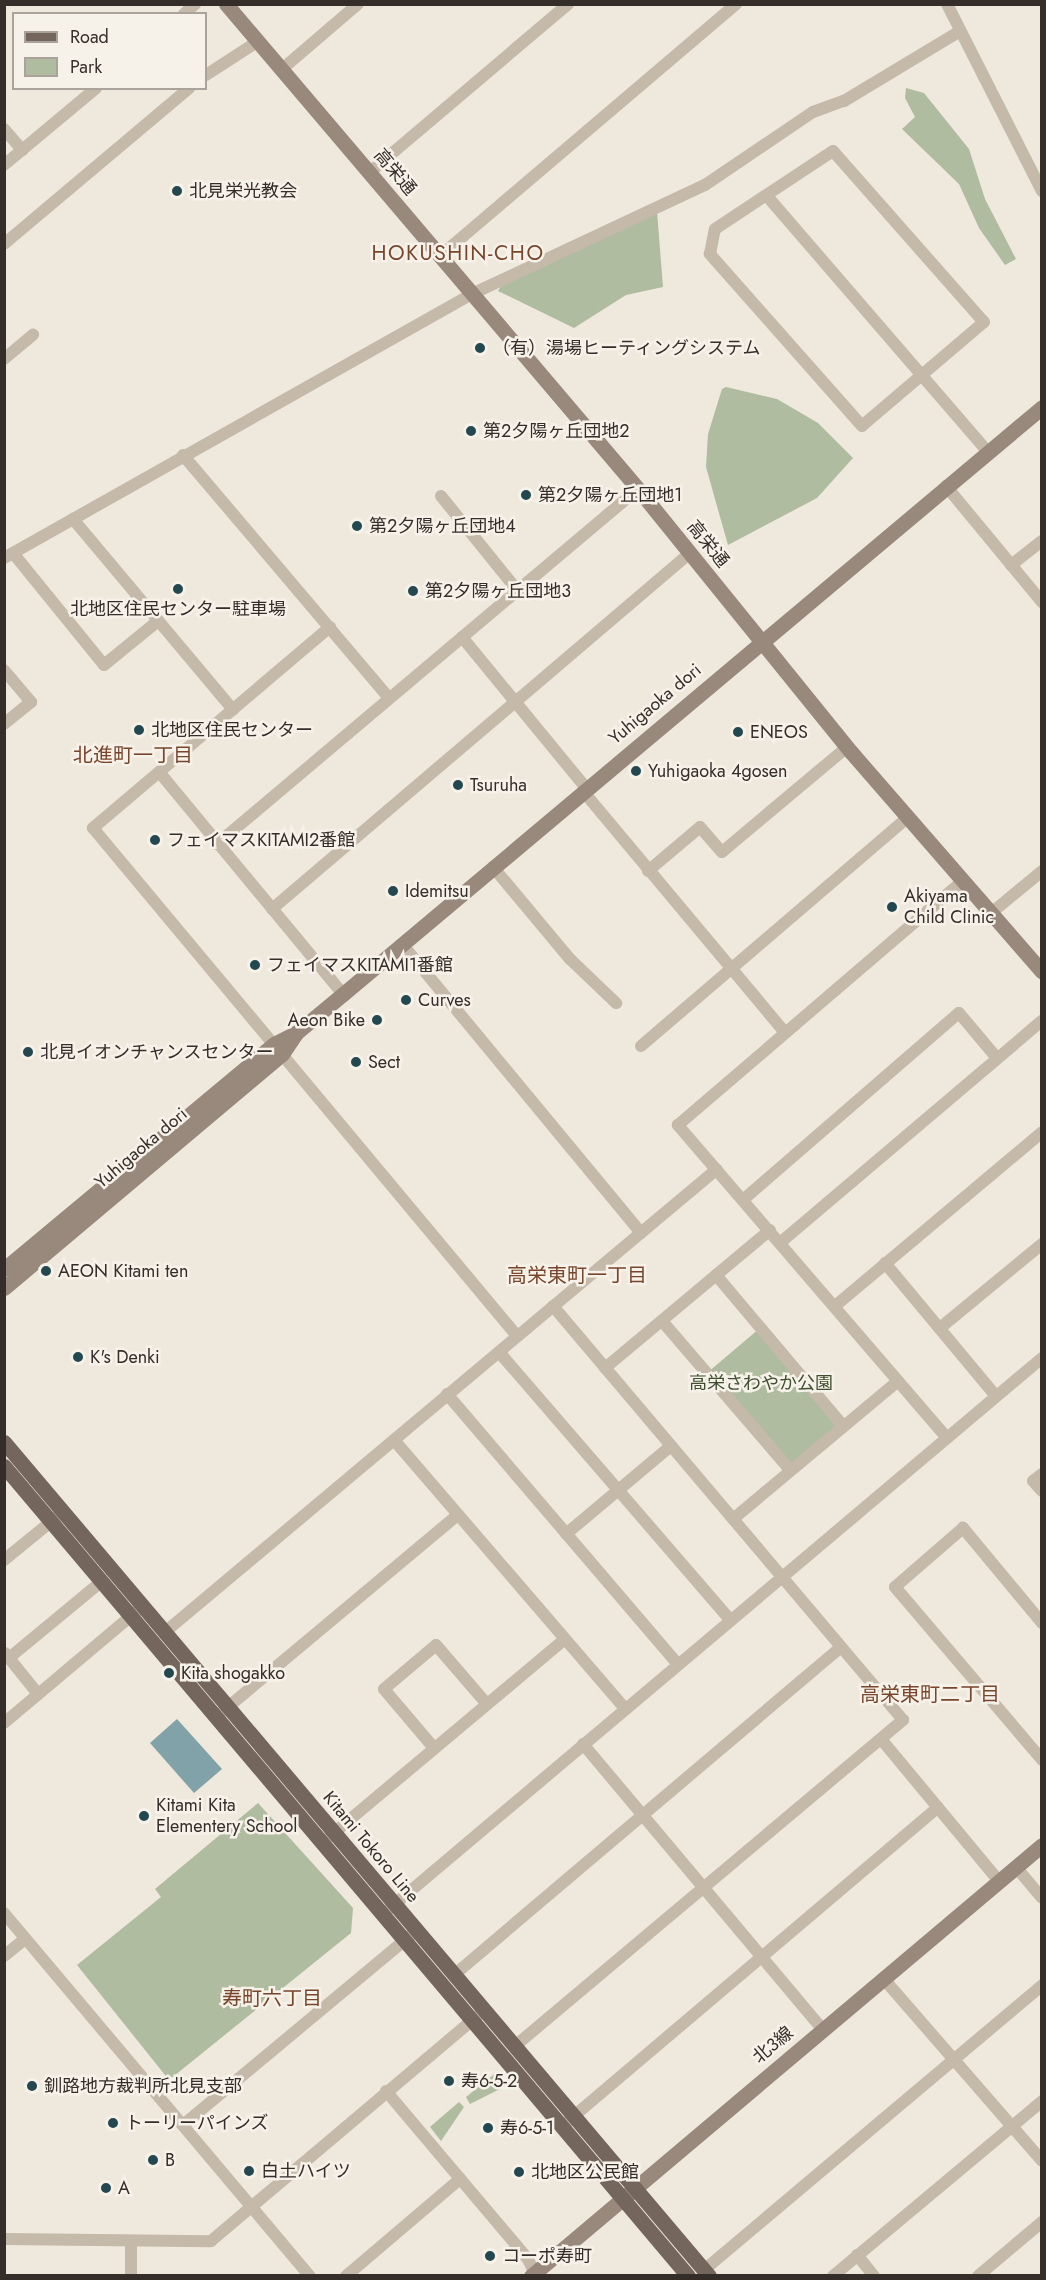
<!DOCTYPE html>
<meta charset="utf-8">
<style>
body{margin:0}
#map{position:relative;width:1046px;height:2280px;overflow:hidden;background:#efe8dd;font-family:Jost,"Noto Sans JP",sans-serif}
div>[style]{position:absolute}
.green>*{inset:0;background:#afbc9f}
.water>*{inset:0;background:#80a2a8}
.street>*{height:12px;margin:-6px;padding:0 6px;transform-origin:6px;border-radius:6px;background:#c5b9aa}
.secondary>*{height:15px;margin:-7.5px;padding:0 7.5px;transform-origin:7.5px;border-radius:7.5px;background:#98897c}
.primary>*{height:15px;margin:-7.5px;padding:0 7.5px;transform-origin:7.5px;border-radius:7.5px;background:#74665c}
.dots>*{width:16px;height:16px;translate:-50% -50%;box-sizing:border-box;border:3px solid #f7f2e9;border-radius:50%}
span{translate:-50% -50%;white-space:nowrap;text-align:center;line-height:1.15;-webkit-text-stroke:5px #f7f2e9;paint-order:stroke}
.street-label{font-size:18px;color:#342d29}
.poi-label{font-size:18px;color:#342d29}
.left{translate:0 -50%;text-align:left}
.right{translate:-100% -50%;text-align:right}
.park-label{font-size:18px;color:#404f30}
.neighbourhood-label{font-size:20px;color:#78462c}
.quarter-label{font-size:21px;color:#78462c;letter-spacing:1.5px}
.frame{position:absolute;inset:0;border:6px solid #342d29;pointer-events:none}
.legend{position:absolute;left:12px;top:12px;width:195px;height:78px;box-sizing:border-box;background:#f7f2e9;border:2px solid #a9a39c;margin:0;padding:8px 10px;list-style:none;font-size:18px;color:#342d29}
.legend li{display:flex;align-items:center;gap:12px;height:30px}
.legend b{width:30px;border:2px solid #a9a39c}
</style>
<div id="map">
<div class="green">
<div style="clip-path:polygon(906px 88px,924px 93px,969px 149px,985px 199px,1016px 259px,1005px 265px,979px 228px,959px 184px,902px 129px,915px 117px,905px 98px)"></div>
<div style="clip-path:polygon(657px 211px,663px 287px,626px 295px,574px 328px,498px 291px,503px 283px)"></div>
<div style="clip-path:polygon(726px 387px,777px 399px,818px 423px,853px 458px,817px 498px,728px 545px,706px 467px,708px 434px,722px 389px)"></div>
<div style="clip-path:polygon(760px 1328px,843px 1426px,790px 1470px,707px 1373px)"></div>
<div style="clip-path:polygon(258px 1803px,353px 1908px,351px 1933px,169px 2080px,77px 1965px,161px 1897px,155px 1889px)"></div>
<div style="clip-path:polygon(497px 2072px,508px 2085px,470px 2104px,466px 2097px)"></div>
<div style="clip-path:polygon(459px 2102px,464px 2107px,441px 2141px,430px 2127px)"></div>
</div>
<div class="water">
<div style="clip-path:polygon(177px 1719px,222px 1769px,194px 1793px,150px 1743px)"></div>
</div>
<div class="street">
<div style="left:947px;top:4px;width:210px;rotate:63.1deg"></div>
<div style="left:184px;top:14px;width:15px;rotate:-42deg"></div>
<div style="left:281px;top:70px;width:101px;rotate:-40.6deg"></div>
<div style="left:206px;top:75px;width:61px;rotate:-32.9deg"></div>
<div style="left:4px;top:129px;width:28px;rotate:49deg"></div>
<div style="left:833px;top:151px;width:228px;rotate:48.6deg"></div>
<div style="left:984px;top:322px;width:160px;rotate:139.6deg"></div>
<div style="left:862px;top:426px;width:230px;rotate:-131.5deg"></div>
<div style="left:710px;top:254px;width:25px;rotate:-79deg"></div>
<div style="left:715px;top:229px;width:141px;rotate:-33.5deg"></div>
<div style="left:4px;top:165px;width:120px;rotate:-39.9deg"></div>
<div style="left:370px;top:172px;width:260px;rotate:-40.3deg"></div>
<div style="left:767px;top:196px;width:337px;rotate:49.2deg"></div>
<div style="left:4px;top:244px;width:242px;rotate:-40.1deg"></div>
<div style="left:440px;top:256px;width:389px;rotate:-40.4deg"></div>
<div style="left:4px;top:359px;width:38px;rotate:-40deg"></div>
<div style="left:183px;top:455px;width:319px;rotate:49.7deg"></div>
<div style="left:946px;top:486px;width:151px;rotate:50.4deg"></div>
<div style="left:441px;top:496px;width:122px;rotate:51deg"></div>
<div style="left:73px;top:519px;width:249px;rotate:50deg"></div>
<div style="left:13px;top:553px;width:144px;rotate:50.9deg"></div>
<div style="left:104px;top:665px;width:70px;rotate:-39.2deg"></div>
<div style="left:4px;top:558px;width:537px;rotate:-29.43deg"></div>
<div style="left:472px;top:294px;width:257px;rotate:-25.1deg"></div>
<div style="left:705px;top:185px;width:130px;rotate:-34.1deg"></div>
<div style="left:813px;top:112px;width:33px;rotate:-20deg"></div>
<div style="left:844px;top:101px;width:135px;rotate:-31.1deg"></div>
<div style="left:1011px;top:565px;width:39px;rotate:-38deg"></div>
<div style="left:330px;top:627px;width:311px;rotate:139.7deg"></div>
<div style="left:93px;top:828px;width:662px;rotate:50.15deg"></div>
<div style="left:462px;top:637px;width:195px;rotate:50.6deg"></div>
<div style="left:4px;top:670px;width:42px;rotate:49.8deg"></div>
<div style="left:31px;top:702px;width:35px;rotate:141deg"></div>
<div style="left:160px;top:773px;width:287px;rotate:50.4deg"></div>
<div style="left:583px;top:791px;width:313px;rotate:50.1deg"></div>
<div style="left:217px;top:844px;width:551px;rotate:-40.14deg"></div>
<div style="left:493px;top:867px;width:120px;rotate:50.1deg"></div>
<div style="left:570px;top:959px;width:64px;rotate:43.7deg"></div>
<div style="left:648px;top:871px;width:68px;rotate:-40.2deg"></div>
<div style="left:700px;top:827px;width:33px;rotate:49deg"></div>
<div style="left:722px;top:852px;width:163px;rotate:-40deg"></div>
<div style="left:272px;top:909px;width:549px;rotate:-40.42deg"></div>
<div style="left:990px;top:914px;width:67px;rotate:-39.6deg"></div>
<div style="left:402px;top:944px;width:375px;rotate:50.4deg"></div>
<div style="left:641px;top:1046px;width:350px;rotate:-40.6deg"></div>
<div style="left:744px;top:1199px;width:284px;rotate:-40.9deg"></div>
<div style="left:959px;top:1013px;width:57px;rotate:49.9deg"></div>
<div style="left:781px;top:1242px;width:342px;rotate:-40.3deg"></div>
<div style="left:885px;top:1263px;width:173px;rotate:50.2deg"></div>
<div style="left:716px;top:1275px;width:197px;rotate:49.9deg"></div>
<div style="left:835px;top:1306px;width:270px;rotate:-40deg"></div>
<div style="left:662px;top:1321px;width:196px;rotate:49.3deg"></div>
<div style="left:940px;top:1328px;width:132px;rotate:-39.5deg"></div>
<div style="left:499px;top:1352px;width:354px;rotate:49.2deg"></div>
<div style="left:605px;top:1368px;width:215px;rotate:-39.9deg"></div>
<div style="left:447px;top:1394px;width:355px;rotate:49.5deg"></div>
<div style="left:947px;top:1438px;width:413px;rotate:-130.7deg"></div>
<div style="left:678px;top:1125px;width:374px;rotate:-40.6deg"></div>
<div style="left:394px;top:1440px;width:355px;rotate:49.3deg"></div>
<div style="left:1042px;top:1474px;width:11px;rotate:142deg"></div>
<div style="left:1033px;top:1481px;width:13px;rotate:48deg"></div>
<div style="left:733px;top:1519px;width:215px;rotate:-39.9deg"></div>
<div style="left:566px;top:1534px;width:137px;rotate:-40deg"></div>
<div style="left:4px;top:1560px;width:70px;rotate:-39.2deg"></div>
<div style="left:1042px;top:1623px;width:124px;rotate:-129.7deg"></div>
<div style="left:963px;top:1528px;width:90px;rotate:139.1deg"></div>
<div style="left:895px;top:1587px;width:227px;rotate:49.6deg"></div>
<div style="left:165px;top:1632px;width:720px;rotate:-39.99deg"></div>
<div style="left:5px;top:1653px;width:53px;rotate:51.2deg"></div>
<div style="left:9px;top:1658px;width:121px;rotate:-39.6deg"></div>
<div style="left:222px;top:1712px;width:307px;rotate:-39.9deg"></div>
<div style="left:4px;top:1723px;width:174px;rotate:-40.1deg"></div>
<div style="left:881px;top:1739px;width:185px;rotate:50.3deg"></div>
<div style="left:583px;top:1744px;width:372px;rotate:50deg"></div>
<div style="left:434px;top:1748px;width:77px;rotate:-130.3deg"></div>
<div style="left:384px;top:1689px;width:68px;rotate:-40.2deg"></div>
<div style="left:436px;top:1645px;width:78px;rotate:49.2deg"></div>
<div style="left:329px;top:1837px;width:308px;rotate:-40deg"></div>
<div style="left:1016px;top:1867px;width:40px;rotate:50deg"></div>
<div style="left:389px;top:1909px;width:854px;rotate:-40.16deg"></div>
<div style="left:4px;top:1913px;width:475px;rotate:49.9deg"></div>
<div style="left:4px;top:1956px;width:27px;rotate:-39deg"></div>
<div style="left:454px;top:1975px;width:507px;rotate:-40.28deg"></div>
<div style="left:883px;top:1978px;width:242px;rotate:49deg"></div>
<div style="left:515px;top:2046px;width:507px;rotate:-40.04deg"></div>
<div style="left:903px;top:1720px;width:542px;rotate:-130.21deg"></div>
<div style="left:386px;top:2091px;width:220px;rotate:49.8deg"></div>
<div style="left:528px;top:2259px;width:19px;rotate:65deg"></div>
<div style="left:183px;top:2125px;width:297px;rotate:-39.8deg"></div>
<div style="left:561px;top:2127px;width:494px;rotate:-40.3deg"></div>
<div style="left:4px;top:2239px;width:207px;rotate:0.6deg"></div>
<div style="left:211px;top:2241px;width:350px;rotate:-40.2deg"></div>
<div style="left:131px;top:2242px;width:34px;rotate:90deg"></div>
<div style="left:857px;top:2255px;width:27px;rotate:51deg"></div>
<div style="left:704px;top:2270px;width:442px;rotate:-40.1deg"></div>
<div style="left:346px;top:2276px;width:150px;rotate:-40.4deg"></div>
<div style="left:833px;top:2276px;width:273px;rotate:-39.9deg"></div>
<div style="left:978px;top:2276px;width:84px;rotate:-40.2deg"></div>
</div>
<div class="secondary">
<div style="left:226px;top:4px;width:636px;rotate:49.65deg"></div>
<div style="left:638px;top:489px;width:338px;rotate:51deg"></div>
<div style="left:851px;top:752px;width:291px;rotate:49deg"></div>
<div style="left:4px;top:1269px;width:351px;rotate:-39.8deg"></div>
<div style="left:274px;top:1044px;width:25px;rotate:-27deg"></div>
<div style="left:296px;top:1033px;width:61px;rotate:-39.7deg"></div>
<div style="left:343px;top:994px;width:913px;rotate:-40.02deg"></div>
<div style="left:4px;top:1288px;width:363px;rotate:-40.1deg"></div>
<div style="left:282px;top:1054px;width:25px;rotate:-56deg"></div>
<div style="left:531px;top:2276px;width:668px;rotate:-40.15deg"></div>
</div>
<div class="primary">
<div style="left:4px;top:1442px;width:1092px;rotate:49.79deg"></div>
<div style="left:4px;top:1466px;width:1060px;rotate:49.82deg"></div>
</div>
<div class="dots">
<div style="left:177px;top:191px;background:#244850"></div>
<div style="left:480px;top:348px;background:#244850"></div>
<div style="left:471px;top:431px;background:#244850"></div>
<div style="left:526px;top:495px;background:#244850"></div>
<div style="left:357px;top:526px;background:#244850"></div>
<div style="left:178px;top:589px;background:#244850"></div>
<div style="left:413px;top:591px;background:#244850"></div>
<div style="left:139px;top:730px;background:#244850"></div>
<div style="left:738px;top:732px;background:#244850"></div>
<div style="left:636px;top:771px;background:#244850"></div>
<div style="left:458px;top:785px;background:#244850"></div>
<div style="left:155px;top:840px;background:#244850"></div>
<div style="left:393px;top:891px;background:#244850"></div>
<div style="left:892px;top:907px;background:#244850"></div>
<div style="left:255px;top:965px;background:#244850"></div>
<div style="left:406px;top:1000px;background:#244850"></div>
<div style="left:377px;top:1020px;background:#244850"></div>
<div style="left:28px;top:1052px;background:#244850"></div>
<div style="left:356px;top:1062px;background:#244850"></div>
<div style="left:46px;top:1271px;background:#244850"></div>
<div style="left:78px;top:1357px;background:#244850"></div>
<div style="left:169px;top:1673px;background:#244850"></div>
<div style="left:144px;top:1816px;background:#244850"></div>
<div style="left:449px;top:2081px;background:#244850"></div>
<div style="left:32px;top:2086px;background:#244850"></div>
<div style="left:113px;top:2123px;background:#244850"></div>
<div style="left:488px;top:2128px;background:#244850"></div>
<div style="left:153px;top:2160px;background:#244850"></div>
<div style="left:249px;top:2171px;background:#244850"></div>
<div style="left:519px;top:2172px;background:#244850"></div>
<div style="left:106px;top:2188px;background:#244850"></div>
<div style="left:490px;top:2256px;background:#244850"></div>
</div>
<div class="street-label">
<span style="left:395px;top:172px;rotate:50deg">高栄通</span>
<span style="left:708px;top:544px;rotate:51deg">高栄通</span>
<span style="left:655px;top:704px;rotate:-40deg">Yuhigaoka dori</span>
<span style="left:141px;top:1148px;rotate:-40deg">Yuhigaoka dori</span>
<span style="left:371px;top:1847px;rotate:50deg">Kitami Tokoro Line</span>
<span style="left:773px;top:2045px;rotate:-40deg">北3線</span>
</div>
<div class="poi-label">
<span class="left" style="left:189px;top:191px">北見栄光教会</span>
<span class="left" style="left:492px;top:348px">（有）湯場ヒーティングシステム</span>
<span class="left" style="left:483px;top:431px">第2夕陽ヶ丘団地2</span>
<span class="left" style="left:538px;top:495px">第2夕陽ヶ丘団地1</span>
<span class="left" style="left:369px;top:526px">第2夕陽ヶ丘団地4</span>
<span class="left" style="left:425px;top:591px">第2夕陽ヶ丘団地3</span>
<span style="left:178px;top:609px">北地区住民センター駐車場</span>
<span class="left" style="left:151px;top:730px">北地区住民センター</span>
<span class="left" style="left:750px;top:732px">ENEOS</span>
<span class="left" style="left:648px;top:771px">Yuhigaoka 4gosen</span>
<span class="left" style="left:470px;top:785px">Tsuruha</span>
<span class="left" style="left:167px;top:840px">フェイマスKITAMI2番館</span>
<span class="left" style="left:405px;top:891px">Idemitsu</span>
<span class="left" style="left:904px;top:907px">Akiyama<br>Child Clinic</span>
<span class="left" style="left:267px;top:965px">フェイマスKITAMI1番館</span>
<span class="left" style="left:418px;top:1000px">Curves</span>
<span class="right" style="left:365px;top:1020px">Aeon Bike</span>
<span class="left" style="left:40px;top:1052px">北見イオンチャンスセンター</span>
<span class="left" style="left:368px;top:1062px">Sect</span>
<span class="left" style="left:58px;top:1271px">AEON Kitami ten</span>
<span class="left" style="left:90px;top:1357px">K's Denki</span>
<span class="left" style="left:181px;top:1673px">Kita shogakko</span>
<span class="left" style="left:156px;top:1816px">Kitami Kita<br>Elementery School</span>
<span class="left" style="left:461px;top:2081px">寿6-5-2</span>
<span class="left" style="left:44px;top:2086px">釧路地方裁判所北見支部</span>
<span class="left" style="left:125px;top:2123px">トーリーパインズ</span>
<span class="left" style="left:500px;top:2128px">寿6-5-1</span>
<span class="left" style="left:165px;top:2160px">B</span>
<span class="left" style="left:261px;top:2171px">白土ハイツ</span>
<span class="left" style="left:531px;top:2172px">北地区公民館</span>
<span class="left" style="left:118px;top:2188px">A</span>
<span class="left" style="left:502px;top:2256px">コーポ寿町</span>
</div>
<div class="park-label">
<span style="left:761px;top:1383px">高栄さわやか公園</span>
</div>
<div class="neighbourhood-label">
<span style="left:133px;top:755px">北進町一丁目</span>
<span style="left:577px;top:1275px">高栄東町一丁目</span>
<span style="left:930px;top:1694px">高栄東町二丁目</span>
<span style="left:272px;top:1998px">寿町六丁目</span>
</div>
<div class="quarter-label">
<span style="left:458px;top:253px">HOKUSHIN-CHO</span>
</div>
<div class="frame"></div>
<ul class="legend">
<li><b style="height:8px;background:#74665c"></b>Road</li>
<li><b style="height:16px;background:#afbc9f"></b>Park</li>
</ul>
</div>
